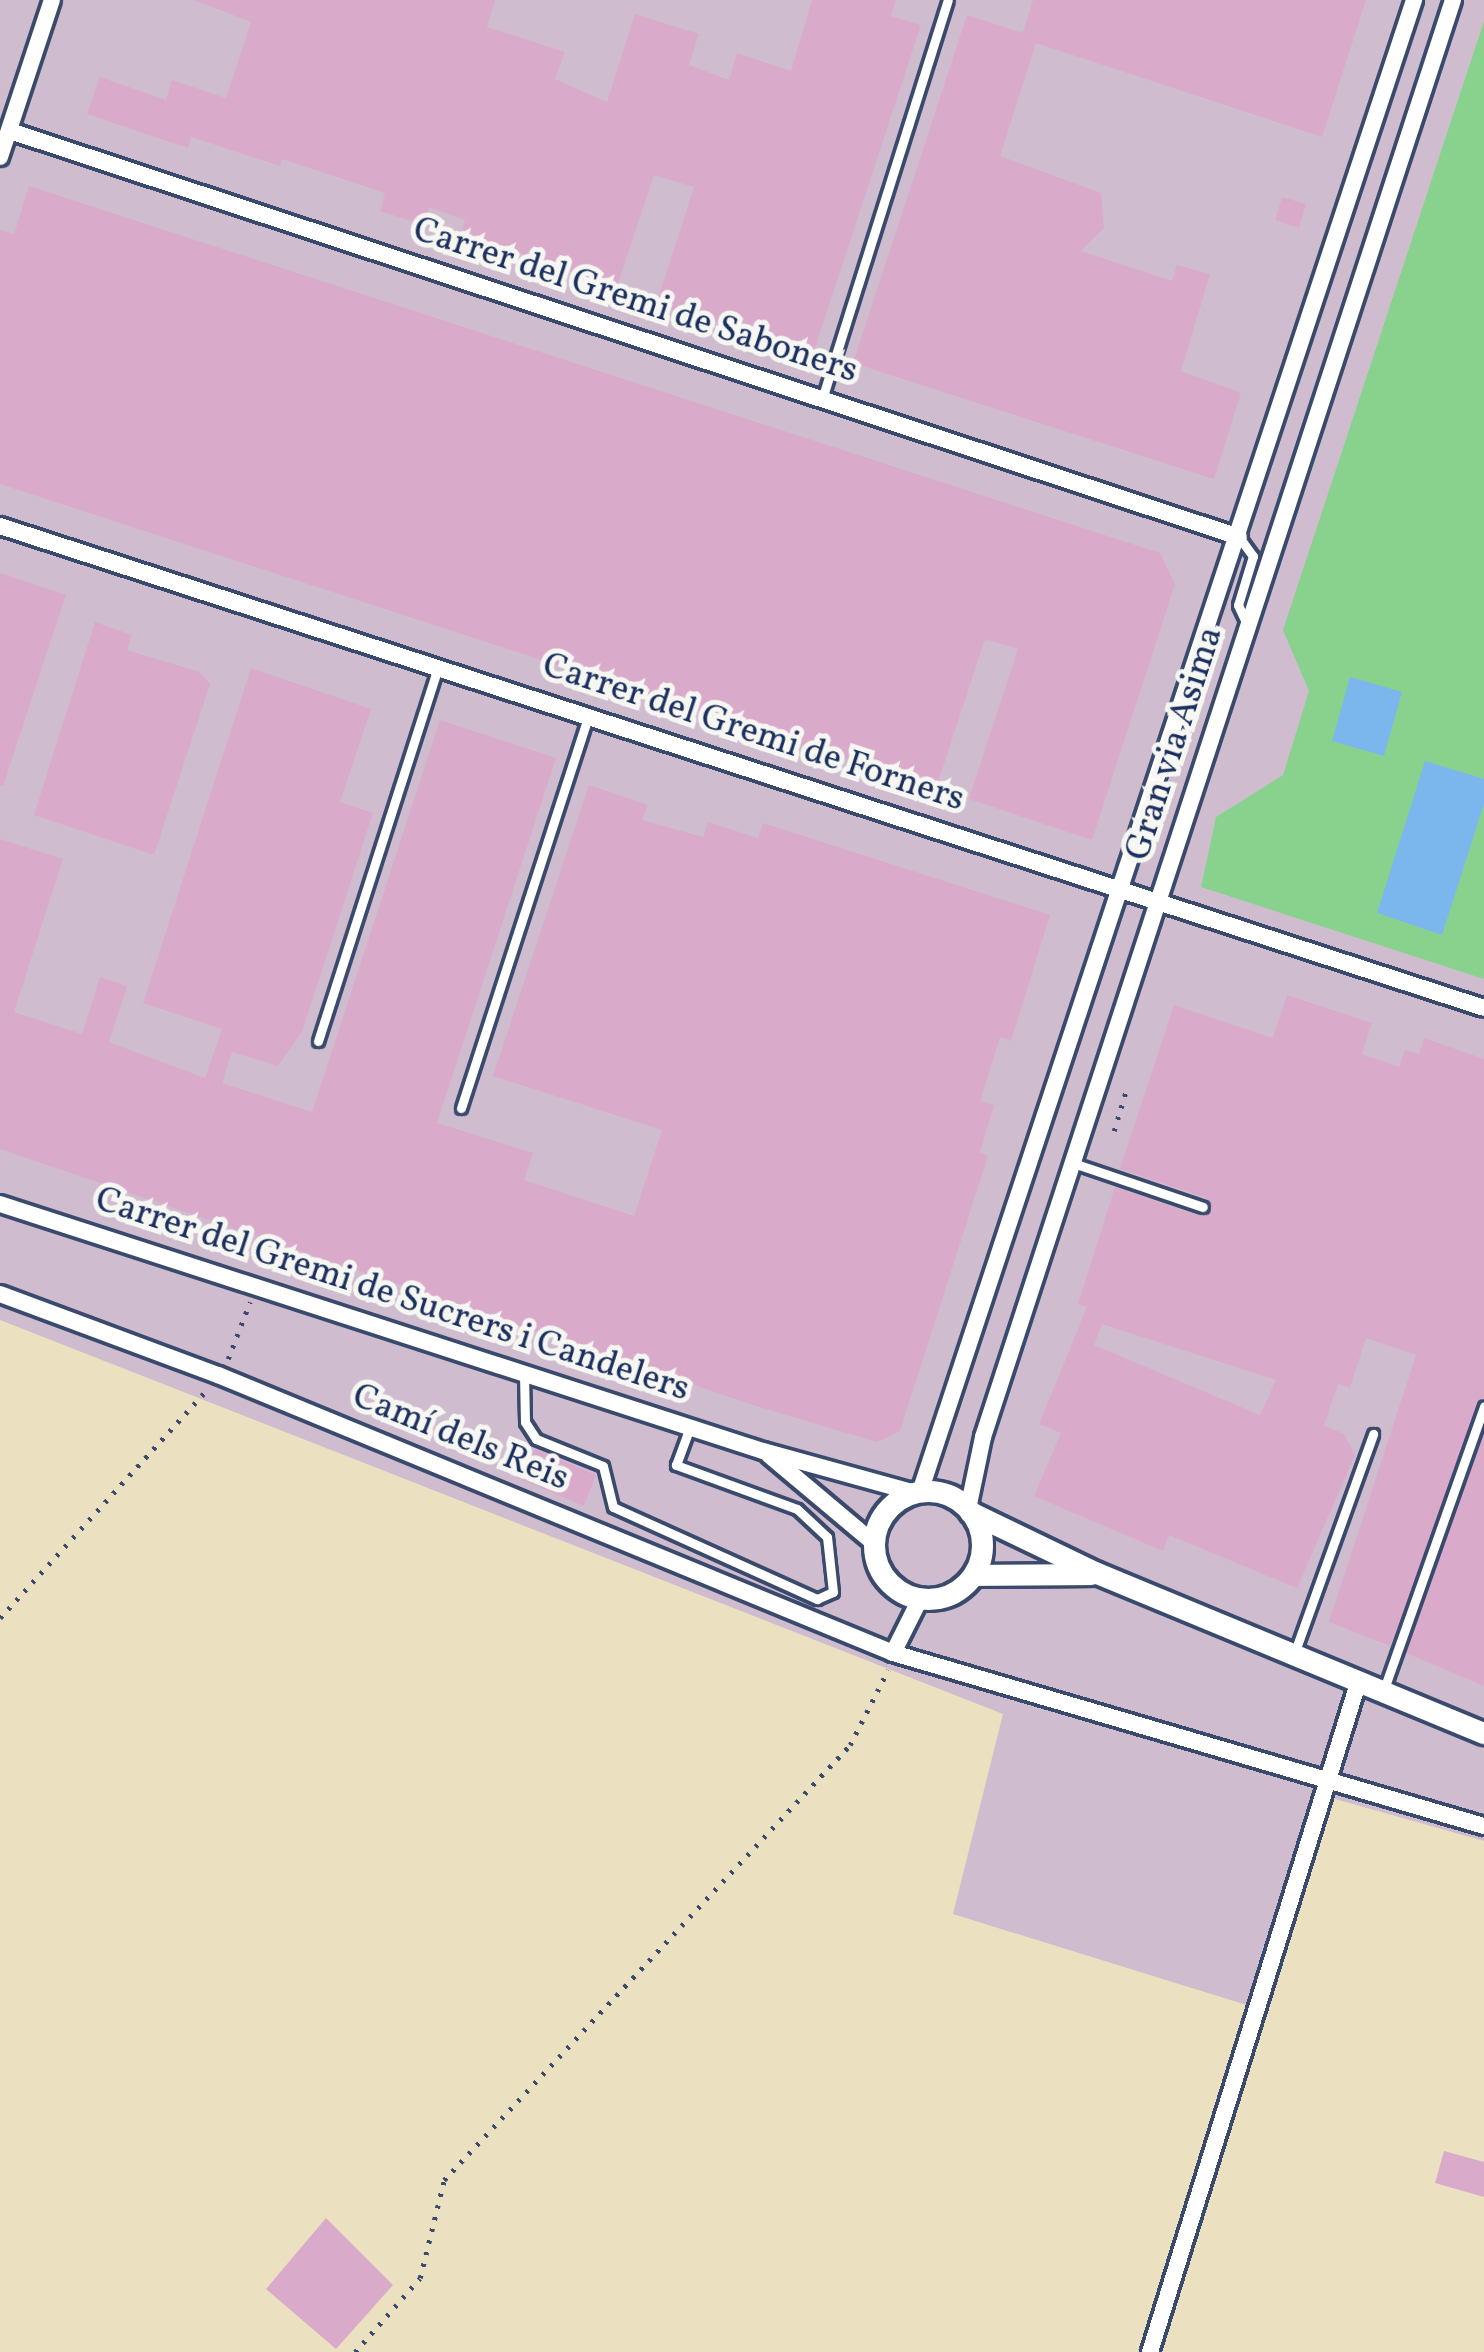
<!DOCTYPE html>
<meta charset="utf-8">
<style>
body{margin:0}
#map{position:relative;width:1484px;height:2352px;overflow:hidden;background:#ebe1c1;font-family:Vollkorn,serif}
div>[style]{position:absolute}
.industrial>*{inset:0;background:#cfbdcf}
.green>*{inset:0;background:#88d28e}
.water>*{inset:0;background:#7bb7ed}
.building>*{inset:0;background:#daaaca}
.path>*{height:4.5px;margin-top:-2.25px;transform-origin:0;background:repeating-linear-gradient(90deg,#3a4a6d 0 3px,transparent 0 12px)}
.roads{filter:drop-shadow(3px 0 #3a4a6d) drop-shadow(-3px 0 #3a4a6d) drop-shadow(0 3px #3a4a6d) drop-shadow(0 -3px #3a4a6d)}
.service>*{height:9px;margin:-4.5px;padding:0 4.5px;transform-origin:4.5px;border-radius:4.5px;background:#fff}
.minor>*{height:16px;margin:-8px;padding:0 8px;transform-origin:8px;border-radius:8px;background:#fff}
.tertiary>*{height:21px;margin:-10.5px;padding:0 10.5px;transform-origin:10.5px;border-radius:10.5px;background:#fff}
.tertiary>.ring{margin:-10.5px;padding:0;box-sizing:content-box;background:none;border:21px solid #fff;border-radius:50%}
span{translate:-50% -50%;white-space:nowrap;text-align:center;line-height:1.15;-webkit-text-stroke:10px #f6f6f2;paint-order:stroke}
.street-label{font-size:36px;color:#1b2f5e}
</style>
<div id="map">
<div class="industrial">
<div style="clip-path:polygon(0 0,1484px 0,1484px 1841px,1328px 1797px,1266px 2011px,953px 1914px,1003px 1714px,0 1320px)"></div>
</div>
<div class="green">
<div style="clip-path:polygon(1484px 21px,1484px 979px,1201px 887px,1216px 817px,1283px 775px,1309px 691px,1283px 630px)"></div>
</div>
<div class="water">
<div style="clip-path:polygon(1350px 677px,1402px 692px,1384px 756px,1332px 741px)"></div>
<div style="clip-path:polygon(1425px 761px,1484px 779px,1484px 804px,1442px 935px,1377px 913px)"></div>
</div>
<div class="building">
<div style="clip-path:polygon(194px 0,495px 0,487px 27px,565px 52px,555px 79px,607px 102px,635px 14px,699px 34px,689px 65px,729px 80px,737px 53px,791px 71px,812px 0,896px 0,891px 16px,921px 25px,814px 351px,656px 305px,694px 187px,654px 175px,617px 287px,487px 242px,462px 230px,465px 220px,429px 207px,424px 225px,380px 211px,385px 193px,282px 159px,280px 166px,191px 137px,188px 148px,87px 114px,100px 77px,166px 100px,172px 80px,226px 98px,251px 22px)"></div>
<div style="clip-path:polygon(1033px 0,1366px 0,1322px 137px,1036px 43px,1000px 156px,1101px 193px,1104px 228px,1081px 251px,1172px 281px,1177px 265px,1210px 274px,1181px 371px,1241px 393px,1214px 479px,853px 363px,967px 15px,1023px 33px)"></div>
<div style="clip-path:polygon(29px 186px,1160px 553px,1175px 584px,1092px 840px,969px 799px,1018px 649px,985px 639px,936px 788px,0 484px,0 230px,14px 234px)"></div>
<div style="clip-path:polygon(1282px 197px,1306px 204px,1299px 228px,1275px 220px)"></div>
<div style="clip-path:polygon(0 573px,66px 595px,3px 786px,0 786px)"></div>
<div style="clip-path:polygon(95px 622px,132px 635px,127px 650px,200px 672px,210px 684px,154px 855px,34px 815px)"></div>
<div style="clip-path:polygon(251px 668px,371px 709px,340px 802px,373px 813px,302px 1032px,278px 1066px,232px 1052px,222px 1083px,312px 1112px,440px 720px,556px 758px,437px 1123px,533px 1153px,524px 1180px,634px 1216px,662px 1130px,493px 1076px,589px 785px,648px 805px,642px 820px,703px 837px,708px 822px,758px 838px,763px 823px,1050px 915px,1011px 1041px,1000px 1037px,980px 1101px,994px 1105px,980px 1152px,988px 1156px,900px 1431px,877px 1442px,753px 1405px,0 1149px,0 839px,63px 859px,14px 1012px,82px 1034px,100px 977px,127px 986px,109px 1042px,205px 1078px,222px 1029px,143px 1003px)"></div>
<div style="clip-path:polygon(evenodd,1287px 995px,1372px 1023px,1362px 1054px,1399px 1067px,1405px 1050px,1419px 1054px,1424px 1038px,1484px 1059px,1484px 1397px,1390px 1646px,1329px 1622px,1416px 1355px,1366px 1338px,1350px 1388px,1338px 1384px,1324px 1425px,1344px 1434px,1355px 1455px,1297px 1588px,1169px 1535px,1163px 1551px,1034px 1496px,1061px 1433px,1039px 1424px,1087px 1307px,1078px 1304px,1115px 1187px,1200px 1216px,1212px 1209px,1206px 1198px,1120px 1169px,1174px 1005px,1273px 1038px,1287px 995px,1102px 1324px,1276px 1380px,1260px 1415px,1094px 1345px,1102px 1324px)"></div>
<div style="clip-path:polygon(1484px 1433px,1484px 1686px,1406px 1653px)"></div>
<div style="clip-path:polygon(535px 1449px,596px 1475px,584px 1506px,522px 1480px)"></div>
<div style="clip-path:polygon(1444px 2151px,1484px 2162px,1484px 2197px,1435px 2183px)"></div>
<div style="clip-path:polygon(326px 2218px,393px 2285px,336px 2349px,266px 2289px)"></div>
</div>
<div class="path">
<div style="left:1114px;top:1131px;width:42px;rotate:-73.3deg"></div>
<div style="left:228px;top:1359px;width:61px;rotate:-68.9deg"></div>
<div style="left:0;top:1618px;width:305px;rotate:-47.8deg"></div>
<div style="left:355px;top:2352px;width:98px;rotate:-48.7deg"></div>
<div style="left:420px;top:2278px;width:101px;rotate:-76.2deg"></div>
<div style="left:444px;top:2180px;width:595px;rotate:-46.97deg"></div>
<div style="left:850px;top:1745px;width:84px;rotate:-63.1deg"></div>
</div>
<div class="roads">
<div class="service">
<div style="left:822px;top:399px;width:418px;rotate:-72.5deg"></div>
<div style="left:1239px;top:537px;width:24px;rotate:54deg"></div>
<div style="left:1253px;top:556px;width:51px;rotate:107deg"></div>
<div style="left:1238px;top:605px;width:21px;rotate:65deg"></div>
<div style="left:318px;top:1041px;width:393px;rotate:-72.2deg"></div>
<div style="left:461px;top:1108px;width:412px;rotate:-72deg"></div>
<div style="left:1073px;top:1163px;width:137px;rotate:18.7deg"></div>
<div style="left:524px;top:1374px;width:48px;rotate:88.8deg"></div>
<div style="left:525px;top:1422px;width:20px;rotate:57deg"></div>
<div style="left:536px;top:1439px;width:72px;rotate:21.9deg"></div>
<div style="left:603px;top:1466px;width:42px;rotate:76.3deg"></div>
<div style="left:613px;top:1507px;width:224px;rotate:24.3deg"></div>
<div style="left:817px;top:1599px;width:17px;rotate:-24deg"></div>
<div style="left:833px;top:1592px;width:55px;rotate:-96.2deg"></div>
<div style="left:827px;top:1537px;width:41px;rotate:-137deg"></div>
<div style="left:797px;top:1509px;width:129px;rotate:-160deg"></div>
<div style="left:676px;top:1465px;width:40px;rotate:-69.8deg"></div>
<div style="left:1294px;top:1654px;width:234px;rotate:-70.2deg"></div>
<div style="left:1384px;top:1689px;width:300px;rotate:-70.5deg"></div>
</div>
<div class="minor">
<div style="left:10px;top:131px;width:1294px;rotate:18.28deg"></div>
<div style="left:0;top:157px;width:165px;rotate:-71.7deg"></div>
<div style="left:0;top:526px;width:1560px;rotate:17.99deg"></div>
<div style="left:0;top:1204px;width:802px;rotate:17.94deg"></div>
<div style="left:763px;top:1451px;width:159px;rotate:15.4deg"></div>
<div style="left:0;top:1294px;width:233px;rotate:20.4deg"></div>
<div style="left:218px;top:1375px;width:730px;rotate:22.38deg"></div>
<div style="left:893px;top:1653px;width:60px;rotate:-63.4deg"></div>
<div style="left:769px;top:1455px;width:137px;rotate:40deg"></div>
<div style="left:920px;top:1492px;width:1572px;rotate:-71.68deg"></div>
<div style="left:968px;top:1509px;width:74px;rotate:-78.2deg"></div>
<div style="left:983px;top:1437px;width:1512px;rotate:-71.89deg"></div>
<div style="left:893px;top:1653px;width:616px;rotate:16.32deg"></div>
<div style="left:1150px;top:2352px;width:704px;rotate:-72.72deg"></div>
</div>
<div class="tertiary">
<div class="ring" style="left:874px;top:1491px;width:87px;height:87px"></div>
<div style="left:970px;top:1512px;width:141px;rotate:25.7deg"></div>
<div style="left:1097px;top:1573px;width:419px;rotate:22.5deg"></div>
<div style="left:973px;top:1575px;width:118px;rotate:-0.5deg"></div>
</div>
</div>
<div class="street-label">
<span style="left:635px;top:302px;rotate:18deg">Carrer del Gremi de Saboners</span>
<span style="left:753px;top:734px;rotate:18deg">Carrer del Gremi de Forners</span>
<span style="left:1176px;top:744px;rotate:-72deg">Gran via Asima</span>
<span style="left:392px;top:1296px;rotate:18deg">Carrer del Gremi de Sucrers i Candelers</span>
<span style="left:460px;top:1439px;rotate:22deg">Camí dels Reis</span>
</div>
</div>
